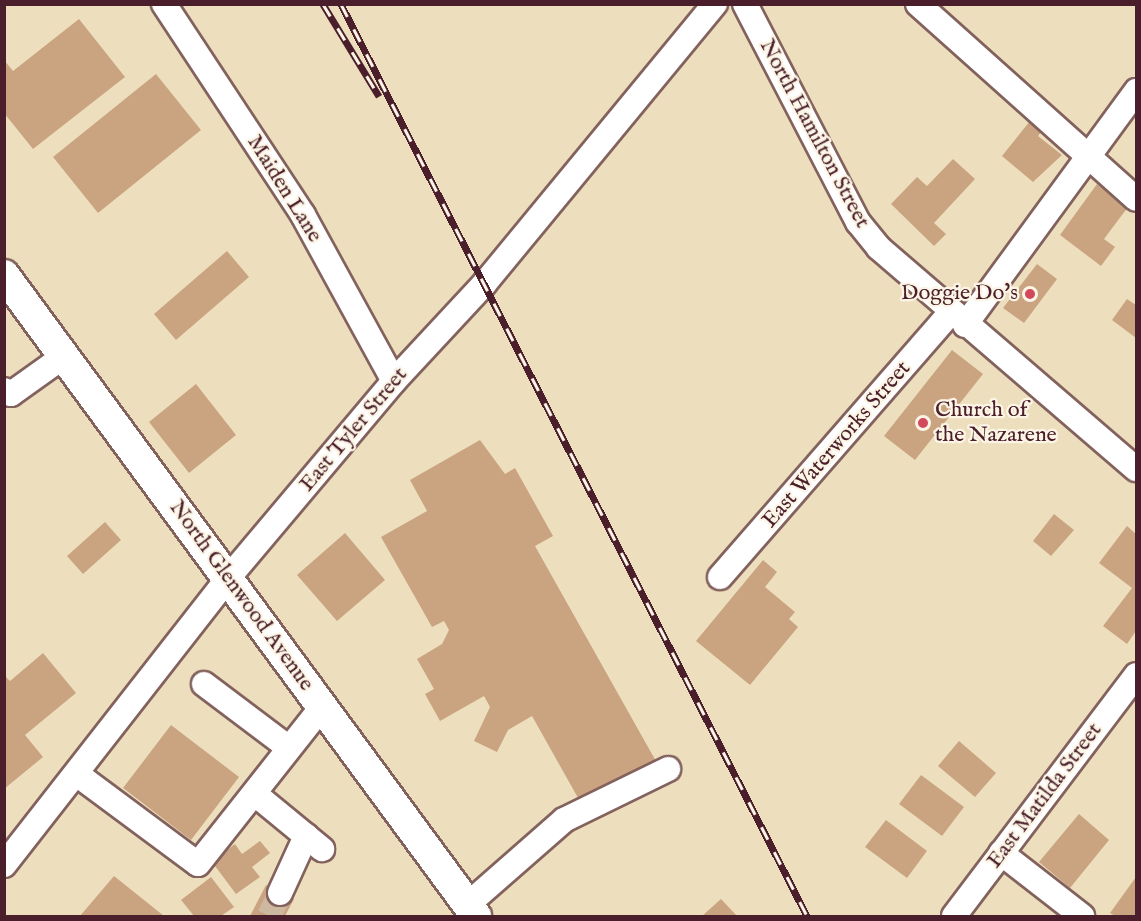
<!DOCTYPE html>
<style>
body{margin:0}
#map{position:relative;width:1141px;height:921px;overflow:hidden;background:#eddfbd;font-family:"IM FELL English",serif}
div>[style]{position:absolute}
.building>*{inset:0;background:#caa481}
.minor-tunnel>*{height:24px;margin-top:-12px;transform-origin:0;background:repeating-linear-gradient(90deg,#ccb9a0 0 24px,transparent 0 36px)}
.roads{filter:drop-shadow(2px 0 #83625e) drop-shadow(-2px 0 #83625e) drop-shadow(0 2px #83625e) drop-shadow(0 -2px #83625e)}
.minor>*{height:24px;margin:-12px;padding:0 12px;transform-origin:12px;border-radius:12px;background:#fff}
.major>*{height:30px;margin:-15px;padding:0 15px;transform-origin:15px;border-radius:15px;background:#fff}
.rail>*{height:7px;margin-top:-3.5px;transform-origin:0;background:repeating-linear-gradient(90deg,#fcf5e5 0 14px,#4a1f2b 0 28px);box-sizing:border-box;border-block:2px solid #4a1f2b}
.dots>*{width:16px;height:16px;translate:-50% -50%;box-sizing:border-box;border:3px solid #fcf5e5;border-radius:50%}
span{translate:-50% -50%;white-space:nowrap;text-align:center;line-height:1.15;-webkit-text-stroke:4.5px #fcf5e5;paint-order:stroke}
.street-label{font-size:22px;color:#4a1f2b}
.poi-label{font-size:22px;color:#4a1f2b}
.right{translate:-100% -50%;text-align:right}
.left{translate:0 -50%;text-align:left}
.frame{position:absolute;inset:0;border:6px solid #4a1f2b;pointer-events:none}
</style>
<div id="map">
<div class="building">
<div style="clip-path:polygon(79px 19px,125px 77px,33px 149px,4px 113px,4px 60px,13px 71px)"></div>
<div style="clip-path:polygon(156px 74px,201px 130px,98px 213px,53px 157px)"></div>
<div style="clip-path:polygon(1034px 116px,1046px 125px,1038px 136px,1062px 155px,1033px 182px,1002px 156px)"></div>
<div style="clip-path:polygon(953px 159px,975px 179px,934px 223px,946px 234px,934px 246px,891px 204px,917px 177px,927px 186px)"></div>
<div style="clip-path:polygon(1097px 184px,1128px 207px,1104px 239px,1115px 247px,1101px 266px,1060px 235px)"></div>
<div style="clip-path:polygon(227px 251px,249px 277px,176px 340px,154px 314px)"></div>
<div style="clip-path:polygon(1037px 264px,1057px 279px,1024px 323px,1003px 308px)"></div>
<div style="clip-path:polygon(1127px 299px,1136px 305px,1136px 338px,1112px 320px)"></div>
<div style="clip-path:polygon(952px 350px,983px 374px,915px 460px,884px 436px)"></div>
<div style="clip-path:polygon(196px 384px,236px 435px,189px 473px,149px 422px)"></div>
<div style="clip-path:polygon(480px 440px,505px 474px,515px 468px,553px 536px,535px 546px,657px 763px,582px 805px,532px 716px,508px 730px,497px 752px,474px 741px,490px 707px,484px 696px,440px 721px,425px 694px,434px 689px,417px 659px,442px 644px,449px 630px,444px 621px,432px 627px,381px 537px,427px 511px,410px 480px)"></div>
<div style="clip-path:polygon(1054px 514px,1074px 530px,1051px 556px,1033px 541px)"></div>
<div style="clip-path:polygon(105px 522px,121px 540px,83px 574px,67px 556px)"></div>
<div style="clip-path:polygon(1127px 526px,1136px 534px,1136px 631px,1127px 644px,1103px 626px,1132px 588px,1099px 563px)"></div>
<div style="clip-path:polygon(345px 533px,385px 580px,337px 621px,297px 575px)"></div>
<div style="clip-path:polygon(763px 560px,777px 572px,765px 587px,795px 612px,789px 619px,798px 627px,750px 685px,696px 641px)"></div>
<div style="clip-path:polygon(43px 653px,76px 693px,25px 735px,43px 757px,4px 789px,4px 675px,10px 681px)"></div>
<div style="clip-path:polygon(171px 725px,239px 777px,191px 840px,123px 788px)"></div>
<div style="clip-path:polygon(959px 741px,996px 773px,975px 797px,938px 766px)"></div>
<div style="clip-path:polygon(921px 775px,964px 807px,942px 836px,899px 804px)"></div>
<div style="clip-path:polygon(1079px 814px,1109px 840px,1070px 888px,1039px 862px)"></div>
<div style="clip-path:polygon(886px 820px,927px 851px,907px 878px,865px 847px)"></div>
<div style="clip-path:polygon(260px 841px,270px 853px,252px 867px,260px 877px,236px 894px,212px 862px,235px 844px,242px 854px)"></div>
<div style="clip-path:polygon(114px 876px,164px 916px,80px 916px)"></div>
<div style="clip-path:polygon(211px 877px,234px 907px,221px 916px,194px 916px,181px 900px)"></div>
<div style="clip-path:polygon(1136px 877px,1136px 916px,1115px 916px,1110px 913px)"></div>
<div style="clip-path:polygon(266px 885px,294px 899px,285px 916px,250px 916px)"></div>
<div style="clip-path:polygon(721px 899px,737px 916px,702px 916px)"></div>
</div>
<div class="minor-tunnel">
<div style="left:269px;top:916px;width:25px;rotate:-64deg"></div>
</div>
<div class="roads">
<div class="minor">
<div style="left:164px;top:4px;width:253px;rotate:56.6deg"></div>
<div style="left:303px;top:215px;width:189px;rotate:61.3deg"></div>
<div style="left:745px;top:4px;width:246px;rotate:62.6deg"></div>
<div style="left:858px;top:222px;width:33px;rotate:51deg"></div>
<div style="left:879px;top:248px;width:339px;rotate:40.7deg"></div>
<div style="left:918px;top:4px;width:292px;rotate:41.8deg"></div>
<div style="left:965px;top:325px;width:290px;rotate:-53.8deg"></div>
<div style="left:4px;top:390px;width:8px;rotate:30deg"></div>
<div style="left:11px;top:394px;width:65px;rotate:-35.6deg"></div>
<div style="left:720px;top:577px;width:352px;rotate:-48.9deg"></div>
<div style="left:204px;top:684px;width:106px;rotate:37deg"></div>
<div style="left:78px;top:775px;width:149px;rotate:36.6deg"></div>
<div style="left:198px;top:864px;width:200px;rotate:-51.7deg"></div>
<div style="left:255px;top:794px;width:87px;rotate:39.4deg"></div>
<div style="left:1001px;top:853px;width:103px;rotate:37.9deg"></div>
<div style="left:4px;top:865px;width:365px;rotate:-52deg"></div>
<div style="left:229px;top:577px;width:256px;rotate:-49.9deg"></div>
<div style="left:394px;top:381px;width:132px;rotate:-47.1deg"></div>
<div style="left:484px;top:284px;width:363px;rotate:-50.5deg"></div>
<div style="left:280px;top:893px;width:63px;rotate:-65.5deg"></div>
<div style="left:467px;top:905px;width:129px;rotate:-41.2deg"></div>
<div style="left:564px;top:820px;width:116px;rotate:-26.1deg"></div>
<div style="left:954px;top:916px;width:302px;rotate:-52.9deg"></div>
</div>
<div class="major">
<div style="left:4px;top:275px;width:796px;rotate:53.63deg"></div>
</div>
</div>
<div class="rail">
<div style="left:323px;top:4px;width:108px;rotate:58.7deg"></div>
<div style="left:341px;top:4px;width:1024px;rotate:62.93deg"></div>
</div>
<div class="dots">
<div style="left:1030px;top:294px;background:#d1495b"></div>
<div style="left:923px;top:423px;background:#d1495b"></div>
</div>
<div class="street-label">
<span style="left:814px;top:134px;rotate:62deg">North Hamilton Street</span>
<span style="left:284px;top:189px;rotate:58deg">Maiden Lane</span>
<span style="left:354px;top:430px;rotate:-50deg">East Tyler Street</span>
<span style="left:837px;top:445px;rotate:-49deg">East Waterworks Street</span>
<span style="left:241px;top:596px;rotate:54deg">North Glenwood Avenue</span>
<span style="left:1045px;top:796px;rotate:-53deg">East Matilda Street</span>
</div>
<div class="poi-label">
<span class="right" style="left:1018px;top:294px">Doggie Do's</span>
<span class="left" style="left:935px;top:423px">Church of<br>the Nazarene</span>
</div>
<div class="frame"></div>
</div>
